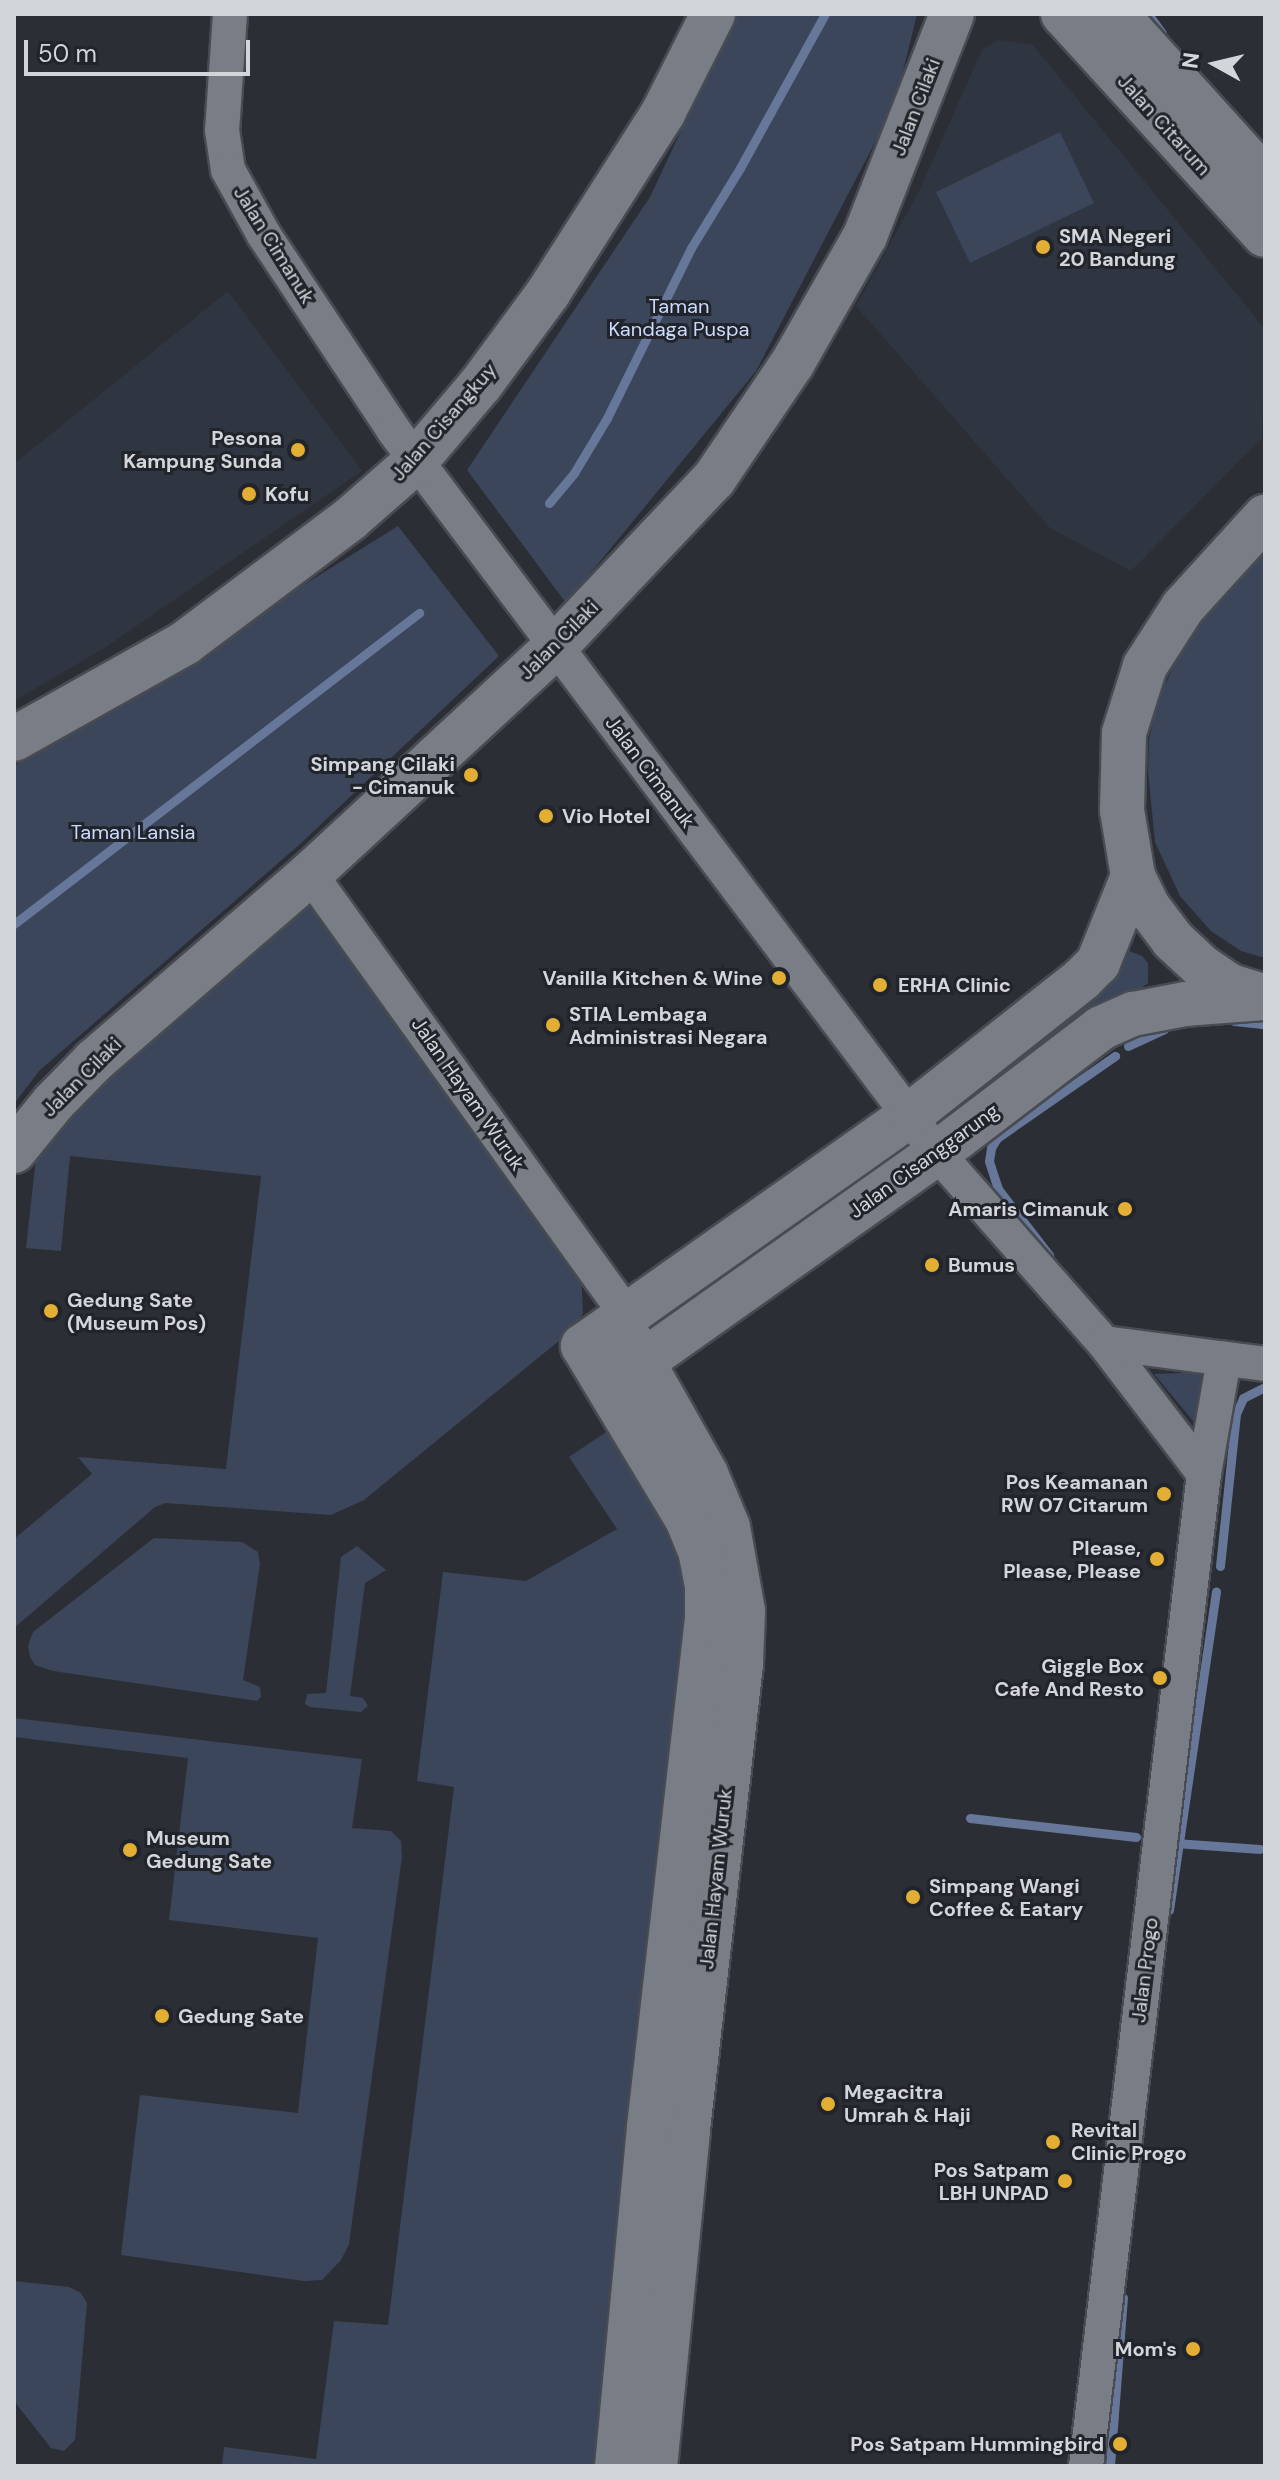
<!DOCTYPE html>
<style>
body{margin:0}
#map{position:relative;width:1279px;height:2480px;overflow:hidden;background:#2b2e34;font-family:"DM Sans",sans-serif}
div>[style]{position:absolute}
.built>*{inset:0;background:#2f3541}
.green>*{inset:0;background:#3c465b}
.stream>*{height:9px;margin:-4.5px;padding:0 4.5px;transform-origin:4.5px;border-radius:4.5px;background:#677799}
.roads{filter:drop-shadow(2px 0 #484b51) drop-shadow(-2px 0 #484b51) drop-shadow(0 2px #484b51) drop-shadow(0 -2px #484b51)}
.minor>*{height:34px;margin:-17px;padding:0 17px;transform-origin:17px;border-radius:17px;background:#797d85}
.tertiary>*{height:44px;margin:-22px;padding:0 22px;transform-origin:22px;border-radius:22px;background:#797d85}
.dots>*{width:22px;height:22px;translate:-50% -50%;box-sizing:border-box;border:4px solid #21242a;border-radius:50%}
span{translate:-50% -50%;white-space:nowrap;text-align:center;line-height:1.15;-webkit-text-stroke:6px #21242a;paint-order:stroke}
.street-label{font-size:20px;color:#d2d5d9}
.poi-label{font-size:20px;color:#d2d5d9;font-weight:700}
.left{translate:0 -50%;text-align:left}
.right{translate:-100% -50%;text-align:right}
.park-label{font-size:20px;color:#cadbfe}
.frame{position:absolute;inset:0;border:16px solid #d2d5d9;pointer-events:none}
.north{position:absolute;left:1175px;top:24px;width:80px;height:80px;-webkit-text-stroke:6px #21242a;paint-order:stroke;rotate:278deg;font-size:22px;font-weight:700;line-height:32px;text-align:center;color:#d2d5d9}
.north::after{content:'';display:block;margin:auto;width:28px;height:36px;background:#d2d5d9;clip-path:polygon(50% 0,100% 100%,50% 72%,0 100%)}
.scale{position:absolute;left:24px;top:40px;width:226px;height:36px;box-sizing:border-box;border:4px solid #d2d5d9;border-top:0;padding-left:10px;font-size:24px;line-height:28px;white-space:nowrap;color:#d2d5d9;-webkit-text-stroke:6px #21242a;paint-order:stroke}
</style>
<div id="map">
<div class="built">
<div style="clip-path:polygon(999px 40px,1033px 45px,1265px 329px,1262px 438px,1131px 571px,1050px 528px,856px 306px,920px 189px,982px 50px)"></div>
<div style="clip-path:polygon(228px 291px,362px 471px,103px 649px,14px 701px,14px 464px)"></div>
</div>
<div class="green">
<div style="clip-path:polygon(736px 14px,917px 14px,895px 104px,756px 371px,566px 603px,467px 470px,650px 197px)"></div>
<div style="clip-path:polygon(1060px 132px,1094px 203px,970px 263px,936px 192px)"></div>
<div style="clip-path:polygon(398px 526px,499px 656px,299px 845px,39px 1071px,14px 1104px,14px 766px)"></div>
<div style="clip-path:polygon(1265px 545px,1265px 958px,1241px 951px,1211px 931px,1180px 896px,1155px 842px,1148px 771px,1149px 740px,1157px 701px,1172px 670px,1202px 614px)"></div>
<div style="clip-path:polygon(315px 901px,581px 1271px,583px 1313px,576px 1327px,364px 1500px,331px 1515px,165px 1503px,155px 1507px,14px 1628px,14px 1539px,92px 1474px,78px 1457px,226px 1469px,261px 1176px,70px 1156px,61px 1251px,26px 1248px,38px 1140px,196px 990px)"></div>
<div style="clip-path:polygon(1129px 951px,1142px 956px,1148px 963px,1148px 983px,997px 1097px,985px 1092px,980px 1086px,982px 1067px)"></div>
<div style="clip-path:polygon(1208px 1372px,1194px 1422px,1154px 1374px)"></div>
<div style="clip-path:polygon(618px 1424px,701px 1552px,597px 2466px,222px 2466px,224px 2447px,316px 2459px,334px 2321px,388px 2325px,454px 1787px,417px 1781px,443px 1572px,526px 1581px,617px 1529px,569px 1457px)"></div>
<div style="clip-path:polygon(154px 1538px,242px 1542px,258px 1552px,260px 1564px,243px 1680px,260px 1687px,261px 1697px,257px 1701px,53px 1671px,35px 1665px,30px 1657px,28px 1646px,33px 1632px)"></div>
<div style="clip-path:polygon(357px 1546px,386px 1570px,365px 1583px,350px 1696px,363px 1698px,368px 1706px,361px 1712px,310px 1707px,305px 1704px,307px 1694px,326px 1693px,341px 1557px)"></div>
<div style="clip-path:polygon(14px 1718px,362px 1759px,352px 1828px,391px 1831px,401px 1841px,402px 1857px,349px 2244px,341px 2260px,322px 2280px,304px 2281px,121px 2255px,140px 2095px,298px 2113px,318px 1938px,169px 1920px,188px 1758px,14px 1737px)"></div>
<div style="clip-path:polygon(14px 2281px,69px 2287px,81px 2293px,87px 2303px,75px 2440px,64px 2451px,51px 2448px,14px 2401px)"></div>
</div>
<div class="stream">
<div style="left:1148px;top:14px;width:24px;rotate:54deg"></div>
<div style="left:549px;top:503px;width:39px;rotate:-50deg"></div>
<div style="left:574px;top:473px;width:64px;rotate:-59deg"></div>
<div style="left:607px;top:418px;width:190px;rotate:-63.7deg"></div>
<div style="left:691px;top:248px;width:94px;rotate:-58.5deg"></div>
<div style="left:740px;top:168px;width:176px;rotate:-61.1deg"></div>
<div style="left:14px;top:924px;width:511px;rotate:-37.52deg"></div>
<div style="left:1234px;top:1021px;width:31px;rotate:6deg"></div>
<div style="left:1128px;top:1046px;width:40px;rotate:-25deg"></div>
<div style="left:1049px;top:1255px;width:83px;rotate:-127.7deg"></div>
<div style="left:998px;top:1189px;width:29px;rotate:-108deg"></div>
<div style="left:989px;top:1161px;width:13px;rotate:-81deg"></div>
<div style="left:991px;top:1148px;width:12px;rotate:-59deg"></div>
<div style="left:997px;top:1138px;width:144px;rotate:-34.8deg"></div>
<div style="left:1220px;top:1566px;width:153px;rotate:-84deg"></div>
<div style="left:1236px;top:1414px;width:17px;rotate:-66deg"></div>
<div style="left:1243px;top:1398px;width:25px;rotate:-27deg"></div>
<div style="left:970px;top:1818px;width:167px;rotate:6.5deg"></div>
<div style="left:1175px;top:1843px;width:85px;rotate:4deg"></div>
<div style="left:1169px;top:1910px;width:322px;rotate:-81.6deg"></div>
<div style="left:1110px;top:2466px;width:169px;rotate:-85.6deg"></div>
</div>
<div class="roads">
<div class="minor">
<div style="left:230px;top:14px;width:116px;rotate:93.9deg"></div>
<div style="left:222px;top:130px;width:40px;rotate:81.5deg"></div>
<div style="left:228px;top:170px;width:74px;rotate:61deg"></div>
<div style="left:264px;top:235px;width:235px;rotate:56.4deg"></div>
<div style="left:394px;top:431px;width:903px;rotate:53.05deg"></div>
<div style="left:937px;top:1153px;width:253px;rotate:48.7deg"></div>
<div style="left:1104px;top:1343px;width:165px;rotate:52.6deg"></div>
<div style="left:310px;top:874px;width:542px;rotate:54.31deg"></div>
<div style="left:1104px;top:1343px;width:162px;rotate:7.4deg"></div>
<div style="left:1086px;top:2466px;width:999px;rotate:-83.22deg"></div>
<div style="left:1204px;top:1474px;width:117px;rotate:-80.1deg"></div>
</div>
<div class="tertiary">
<div style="left:1063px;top:14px;width:299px;rotate:47.6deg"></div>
<div style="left:1116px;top:14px;width:222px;rotate:47.9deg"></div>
<div style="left:14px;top:739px;width:196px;rotate:-29.3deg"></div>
<div style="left:185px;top:643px;width:206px;rotate:-36.9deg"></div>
<div style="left:350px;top:519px;width:86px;rotate:-41.2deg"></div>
<div style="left:415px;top:462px;width:102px;rotate:-49.8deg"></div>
<div style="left:481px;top:384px;width:113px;rotate:-53.6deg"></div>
<div style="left:548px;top:293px;width:214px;rotate:-57.4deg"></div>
<div style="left:663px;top:113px;width:111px;rotate:-63.2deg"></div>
<div style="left:1263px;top:996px;width:34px;rotate:-163deg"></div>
<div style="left:1230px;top:986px;width:32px;rotate:-146deg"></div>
<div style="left:1203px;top:968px;width:41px;rotate:-137deg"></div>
<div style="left:1173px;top:940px;width:41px;rotate:-127.1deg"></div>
<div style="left:1148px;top:907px;width:34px;rotate:-116deg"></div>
<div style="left:1133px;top:876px;width:67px;rotate:-99.5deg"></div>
<div style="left:1122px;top:810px;width:77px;rotate:-88.5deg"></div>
<div style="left:1124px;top:733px;width:70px;rotate:-72.6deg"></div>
<div style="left:1145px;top:666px;width:70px;rotate:-57.2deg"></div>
<div style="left:1183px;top:607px;width:122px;rotate:-47.7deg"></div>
<div style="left:14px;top:1151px;width:62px;rotate:-50.9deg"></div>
<div style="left:53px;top:1103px;width:59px;rotate:-45.7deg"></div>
<div style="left:94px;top:1061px;width:286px;rotate:-40.9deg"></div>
<div style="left:310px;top:874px;width:334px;rotate:-42.8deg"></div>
<div style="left:555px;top:647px;width:231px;rotate:-46.6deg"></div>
<div style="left:714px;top:479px;width:139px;rotate:-55.9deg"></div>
<div style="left:792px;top:364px;width:147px;rotate:-60.3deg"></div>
<div style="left:865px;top:236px;width:238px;rotate:-68.6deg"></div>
<div style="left:619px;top:1320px;width:177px;rotate:60.5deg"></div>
<div style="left:706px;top:1474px;width:57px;rotate:67.5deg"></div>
<div style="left:728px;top:1527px;width:85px;rotate:79.9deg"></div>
<div style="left:743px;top:1611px;width:53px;rotate:92.2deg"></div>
<div style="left:741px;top:1664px;width:470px;rotate:96.5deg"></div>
<div style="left:688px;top:2131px;width:337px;rotate:95.6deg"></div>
<div style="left:621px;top:1377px;width:387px;rotate:-35.3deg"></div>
<div style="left:937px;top:1153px;width:206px;rotate:-37.3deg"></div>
<div style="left:1101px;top:1028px;width:35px;rotate:-24deg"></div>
<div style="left:1133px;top:1014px;width:54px;rotate:-10.7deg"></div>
<div style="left:1186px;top:1004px;width:79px;rotate:-4.3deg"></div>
<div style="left:617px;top:2466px;width:341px;rotate:-84.6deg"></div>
<div style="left:649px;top:2127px;width:511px;rotate:-83.49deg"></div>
<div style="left:707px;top:1619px;width:33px;rotate:-90deg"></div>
<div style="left:707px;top:1586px;width:36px;rotate:-101deg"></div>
<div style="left:700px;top:1551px;width:35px;rotate:-112deg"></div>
<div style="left:687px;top:1519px;width:202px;rotate:-121deg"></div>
<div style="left:583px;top:1346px;width:400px;rotate:-35.2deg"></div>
<div style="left:910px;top:1115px;width:219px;rotate:-38.3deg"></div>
<div style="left:1082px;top:979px;width:23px;rotate:-45deg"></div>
<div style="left:1098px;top:963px;width:94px;rotate:-68.1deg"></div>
</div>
</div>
<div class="dots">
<div style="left:1043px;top:247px;background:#e2af34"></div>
<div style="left:298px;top:450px;background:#e2af34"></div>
<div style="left:249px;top:494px;background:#e2af34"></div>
<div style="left:471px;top:775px;background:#e2af34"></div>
<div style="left:546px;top:816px;background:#e2af34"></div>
<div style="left:779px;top:978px;background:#e2af34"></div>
<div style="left:880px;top:985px;background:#e2af34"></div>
<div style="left:553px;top:1025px;background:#e2af34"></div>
<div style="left:1125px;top:1209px;background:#e2af34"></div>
<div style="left:932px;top:1265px;background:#e2af34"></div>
<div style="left:51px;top:1311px;background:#e2af34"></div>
<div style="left:1164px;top:1494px;background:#e2af34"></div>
<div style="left:1157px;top:1559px;background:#e2af34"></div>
<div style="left:1160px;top:1678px;background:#e2af34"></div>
<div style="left:130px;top:1850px;background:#e2af34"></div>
<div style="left:913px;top:1897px;background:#e2af34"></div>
<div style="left:162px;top:2016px;background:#e2af34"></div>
<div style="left:828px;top:2104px;background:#e2af34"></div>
<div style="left:1053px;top:2142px;background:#e2af34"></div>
<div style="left:1065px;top:2181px;background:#e2af34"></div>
<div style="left:1193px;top:2349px;background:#e2af34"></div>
<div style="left:1120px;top:2444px;background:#e2af34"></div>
</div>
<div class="street-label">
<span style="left:916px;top:107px;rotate:-69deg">Jalan Cilaki</span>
<span style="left:1164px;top:125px;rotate:48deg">Jalan Citarum</span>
<span style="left:274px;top:245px;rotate:58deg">Jalan Cimanuk</span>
<span style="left:444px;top:422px;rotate:-49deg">Jalan Cisangkuy</span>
<span style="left:559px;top:640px;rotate:-45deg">Jalan Cilaki</span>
<span style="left:650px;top:772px;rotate:53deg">Jalan Cimanuk</span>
<span style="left:82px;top:1077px;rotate:-45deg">Jalan Cilaki</span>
<span style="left:468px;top:1094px;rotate:55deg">Jalan Hayam Wuruk</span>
<span style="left:924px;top:1161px;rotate:-36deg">Jalan Cisanggarung</span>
<span style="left:716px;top:1879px;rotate:-84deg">Jalan Hayam Wuruk</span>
<span style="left:1145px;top:1970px;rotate:-83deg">Jalan Progo</span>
</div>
<div class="poi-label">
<span class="left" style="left:1059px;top:248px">SMA Negeri<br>20 Bandung</span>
<span class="right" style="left:282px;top:450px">Pesona<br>Kampung Sunda</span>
<span class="left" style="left:265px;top:494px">Kofu</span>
<span class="right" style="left:455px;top:776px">Simpang Cilaki<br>- Cimanuk</span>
<span class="left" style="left:562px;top:816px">Vio Hotel</span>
<span class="right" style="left:763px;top:978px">Vanilla Kitchen &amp; Wine</span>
<span class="left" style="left:898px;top:985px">ERHA Clinic</span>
<span class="left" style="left:569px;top:1026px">STIA Lembaga<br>Administrasi Negara</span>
<span class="right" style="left:1109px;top:1209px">Amaris Cimanuk</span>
<span class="left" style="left:948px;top:1265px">Bumus</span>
<span class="left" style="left:67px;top:1312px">Gedung Sate<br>(Museum Pos)</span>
<span class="right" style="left:1148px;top:1494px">Pos Keamanan<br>RW 07 Citarum</span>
<span class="right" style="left:1141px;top:1560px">Please,<br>Please, Please</span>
<span class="right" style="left:1144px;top:1678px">Giggle Box<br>Cafe And Resto</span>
<span class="left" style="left:146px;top:1850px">Museum<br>Gedung Sate</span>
<span class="left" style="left:929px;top:1898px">Simpang Wangi<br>Coffee &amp; Eatary</span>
<span class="left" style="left:178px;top:2016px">Gedung Sate</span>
<span class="left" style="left:844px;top:2104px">Megacitra<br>Umrah &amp; Haji</span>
<span class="left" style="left:1071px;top:2142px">Revital<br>Clinic Progo</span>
<span class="right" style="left:1049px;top:2182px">Pos Satpam<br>LBH UNPAD</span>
<span class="right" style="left:1177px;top:2349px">Mom's</span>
<span class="right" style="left:1104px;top:2444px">Pos Satpam Hummingbird</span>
</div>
<div class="park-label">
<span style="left:679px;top:318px">Taman<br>Kandaga Puspa</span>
<span style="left:133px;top:832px">Taman Lansia</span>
</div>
<div class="frame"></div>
<div class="north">N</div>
<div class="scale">50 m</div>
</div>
